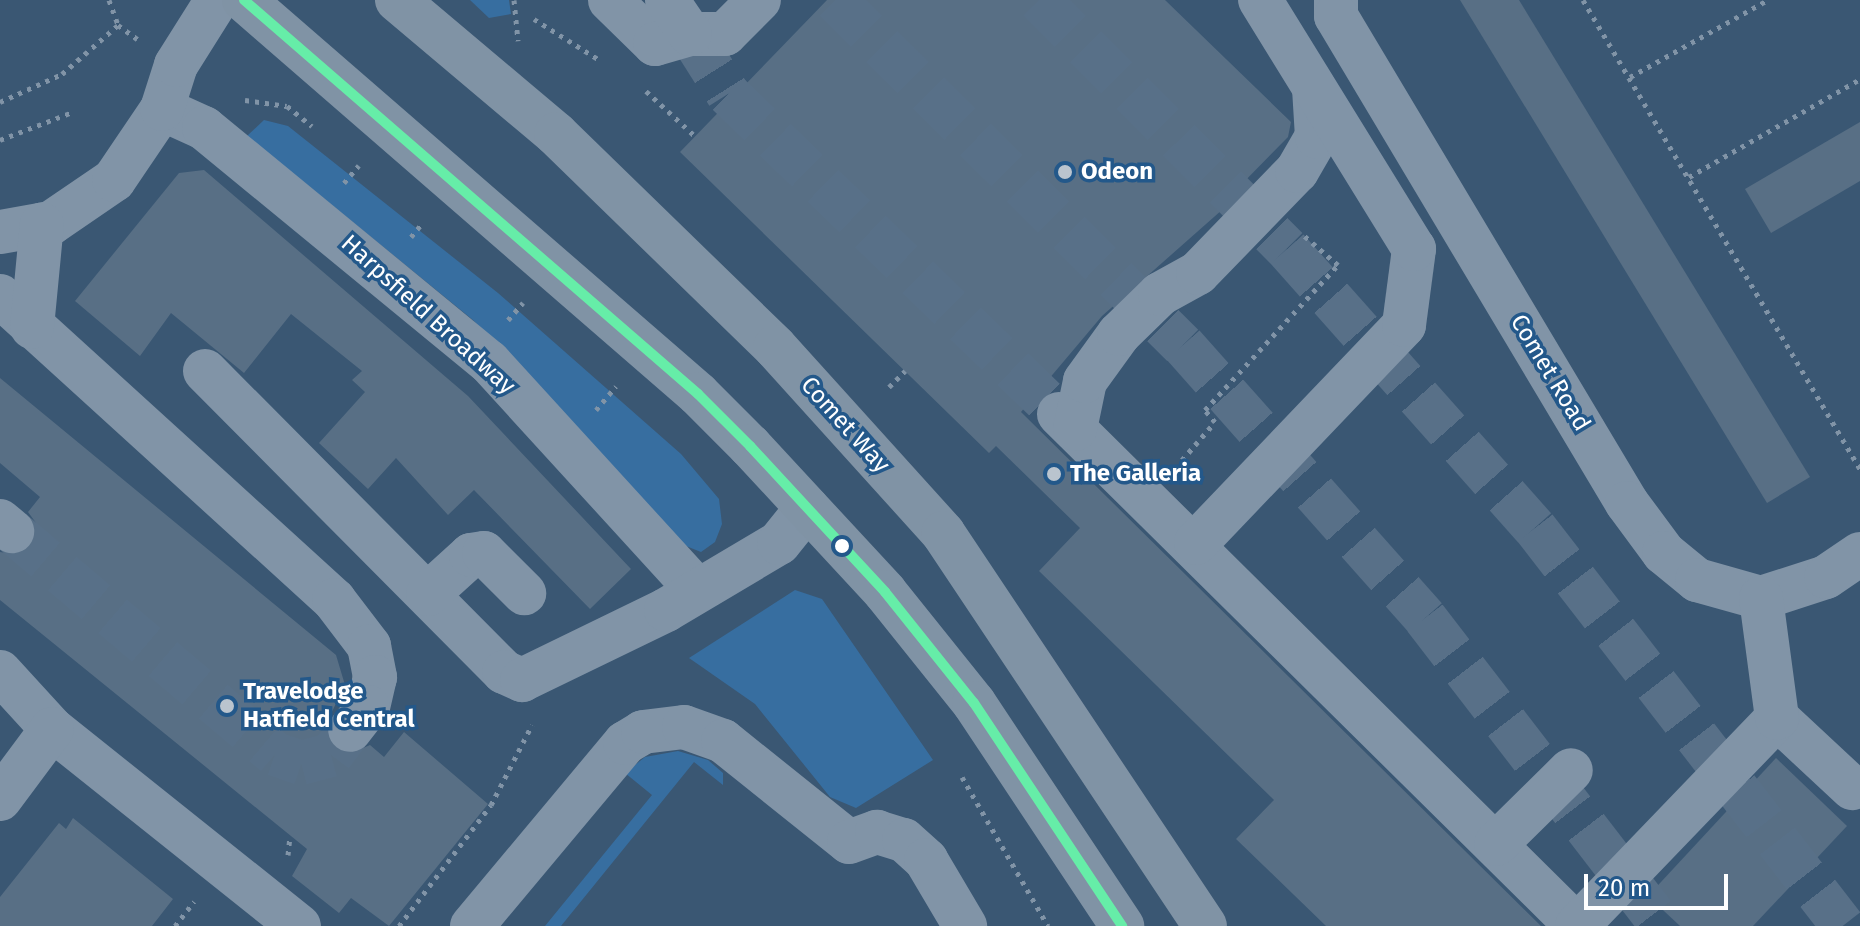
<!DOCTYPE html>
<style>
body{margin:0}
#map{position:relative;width:1860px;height:926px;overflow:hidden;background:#3a5773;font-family:"Fira Sans",sans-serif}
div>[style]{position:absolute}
.green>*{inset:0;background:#376ea0}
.building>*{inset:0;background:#586f85}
.minor-tunnel>*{height:44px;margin-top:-22px;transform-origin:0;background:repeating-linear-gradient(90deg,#587088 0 44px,transparent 0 66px)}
.highway-tunnel>*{height:44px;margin-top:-22px;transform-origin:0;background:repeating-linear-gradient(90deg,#587088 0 44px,transparent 0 66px)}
.path>*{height:5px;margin-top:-2.5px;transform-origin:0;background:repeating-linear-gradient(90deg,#8194a7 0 4px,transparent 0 10px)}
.minor>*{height:44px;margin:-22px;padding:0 22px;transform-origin:22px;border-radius:22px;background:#8194a7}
.major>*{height:44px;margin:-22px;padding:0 22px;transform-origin:22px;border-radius:22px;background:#8093a5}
.bus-1>*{height:10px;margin:-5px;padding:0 5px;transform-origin:5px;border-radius:5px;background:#66eda8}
.dots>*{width:22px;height:22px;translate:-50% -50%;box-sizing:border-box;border:4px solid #23588a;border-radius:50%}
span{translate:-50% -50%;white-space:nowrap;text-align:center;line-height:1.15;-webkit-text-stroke:7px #23588a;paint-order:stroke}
.poi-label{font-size:24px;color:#fff;font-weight:700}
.left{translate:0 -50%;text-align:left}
.street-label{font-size:24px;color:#fff}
.scale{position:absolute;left:1584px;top:874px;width:144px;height:36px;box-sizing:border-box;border:4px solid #fff;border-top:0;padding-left:10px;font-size:24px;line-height:28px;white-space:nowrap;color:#fff;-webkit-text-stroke:6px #23588a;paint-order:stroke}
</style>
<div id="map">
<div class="green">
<div style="clip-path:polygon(470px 0,509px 0,511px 14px,489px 18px)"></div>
<div style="clip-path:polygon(264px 120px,288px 126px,498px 293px,681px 454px,719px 499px,722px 524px,715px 542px,701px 552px,676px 542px,473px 320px,247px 136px)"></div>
<div style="clip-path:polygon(795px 590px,822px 599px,933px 760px,856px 808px,830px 797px,755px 704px,689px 658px)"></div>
<div style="clip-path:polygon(678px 751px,708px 760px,723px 773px,723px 785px,694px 762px,561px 926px,545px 926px,652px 795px,625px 773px,645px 757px)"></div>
</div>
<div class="building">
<div style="clip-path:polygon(827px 0,1165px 0,1291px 122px,1288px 137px,1236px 190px,1240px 194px,1102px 316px,1021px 412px,1541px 926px,1326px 926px,1236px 839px,1274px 800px,1039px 571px,1080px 528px,996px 446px,989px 453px,680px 152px)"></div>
<div style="clip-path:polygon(1460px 0,1519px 0,1810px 477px,1767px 503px)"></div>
<div style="clip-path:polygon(1860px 122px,1860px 181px,1771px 233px,1745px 189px)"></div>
<div style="clip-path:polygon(204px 170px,468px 396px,631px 569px,590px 609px,474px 490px,448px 515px,396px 458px,368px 489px,319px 443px,365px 392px,352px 380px,362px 371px,291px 314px,244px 373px,171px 313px,140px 356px,75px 301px,179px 173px)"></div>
<div style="clip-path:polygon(0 378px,336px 655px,345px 685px,325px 726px,334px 749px,347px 755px,370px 745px,384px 757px,404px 732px,488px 804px,389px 926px,351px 898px,339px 913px,292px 876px,307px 849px,0 600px,0 552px,20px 555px,32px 546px,36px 523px,28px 512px,40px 497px,0 463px)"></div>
<div style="clip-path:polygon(1776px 758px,1847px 826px,1753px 926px,1680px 926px,1648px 896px)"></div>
<div style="clip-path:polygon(73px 818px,173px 899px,152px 926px,0 926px,0 897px,59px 823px,66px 829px)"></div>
</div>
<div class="minor-tunnel">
<div style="left:690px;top:34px;width:71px;rotate:57.7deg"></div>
<div style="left:728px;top:94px;width:460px;rotate:44deg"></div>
<div style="left:12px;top:531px;width:345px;rotate:40.3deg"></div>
<div style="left:275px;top:754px;width:28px;rotate:19deg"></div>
<div style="left:301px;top:763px;width:31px;rotate:-15deg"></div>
<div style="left:331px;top:755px;width:31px;rotate:-53deg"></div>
</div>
<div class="highway-tunnel">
<div style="left:835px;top:0;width:490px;rotate:44.8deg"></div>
<div style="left:1183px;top:345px;width:365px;rotate:48.4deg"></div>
<div style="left:1425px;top:618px;width:389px;rotate:52.4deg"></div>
<div style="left:1039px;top:0;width:351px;rotate:45.1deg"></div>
<div style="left:1287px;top:249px;width:373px;rotate:48.4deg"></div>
<div style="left:1535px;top:528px;width:503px;rotate:52.26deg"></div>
</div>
<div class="path">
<div style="left:109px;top:0;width:27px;rotate:70deg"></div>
<div style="left:118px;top:25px;width:24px;rotate:36deg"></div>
<div style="left:514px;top:0;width:41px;rotate:84.4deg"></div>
<div style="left:1583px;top:0;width:545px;rotate:59.43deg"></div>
<div style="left:534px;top:19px;width:79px;rotate:32.1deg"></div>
<div style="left:1630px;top:77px;width:158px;rotate:-29.2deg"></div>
<div style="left:646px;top:91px;width:67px;rotate:42.6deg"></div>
<div style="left:245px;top:100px;width:42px;rotate:8.1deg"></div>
<div style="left:287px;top:106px;width:32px;rotate:39deg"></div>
<div style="left:0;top:102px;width:68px;rotate:-24.3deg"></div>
<div style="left:62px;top:74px;width:74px;rotate:-41.2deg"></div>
<div style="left:0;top:140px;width:75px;rotate:-21.1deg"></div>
<div style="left:1689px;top:177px;width:197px;rotate:-29.8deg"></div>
<div style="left:344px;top:183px;width:23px;rotate:-50deg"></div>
<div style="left:411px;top:237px;width:19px;rotate:-51deg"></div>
<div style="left:508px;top:320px;width:23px;rotate:-49deg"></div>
<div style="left:889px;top:387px;width:23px;rotate:-45deg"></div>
<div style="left:596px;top:410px;width:31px;rotate:-50deg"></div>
<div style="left:1197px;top:476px;width:22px;rotate:-133deg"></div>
<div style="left:1182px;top:460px;width:50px;rotate:-49deg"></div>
<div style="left:1215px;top:422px;width:16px;rotate:-130deg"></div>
<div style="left:1205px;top:410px;width:197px;rotate:-47.5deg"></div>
<div style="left:1338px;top:265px;width:49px;rotate:-139.1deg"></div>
<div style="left:962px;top:777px;width:172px;rotate:60deg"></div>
<div style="left:288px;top:855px;width:19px;rotate:-84deg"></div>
<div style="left:175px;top:926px;width:31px;rotate:-52deg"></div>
<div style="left:399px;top:926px;width:152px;rotate:-52.8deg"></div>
<div style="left:491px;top:805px;width:90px;rotate:-62.9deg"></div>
</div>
<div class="minor">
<div style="left:610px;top:0;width:63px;rotate:44.4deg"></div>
<div style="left:655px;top:44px;width:36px;rotate:-16deg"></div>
<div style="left:690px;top:34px;width:35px"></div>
<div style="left:725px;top:34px;width:48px;rotate:-45deg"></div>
<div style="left:667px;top:0;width:41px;rotate:55.9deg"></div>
<div style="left:1336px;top:0;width:16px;rotate:90deg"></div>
<div style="left:1336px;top:16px;width:567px;rotate:59.14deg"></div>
<div style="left:1627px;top:503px;width:62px;rotate:53.5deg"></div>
<div style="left:1664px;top:553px;width:43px;rotate:39.3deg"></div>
<div style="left:1697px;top:580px;width:66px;rotate:15.7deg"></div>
<div style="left:1761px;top:598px;width:68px;rotate:-17.9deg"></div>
<div style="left:1826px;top:577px;width:41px;rotate:-34.1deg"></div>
<div style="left:162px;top:109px;width:46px;rotate:24.3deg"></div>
<div style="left:204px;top:128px;width:369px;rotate:39.4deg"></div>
<div style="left:489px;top:362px;width:309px;rotate:47.6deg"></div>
<div style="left:0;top:232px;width:52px;rotate:-10deg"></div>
<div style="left:51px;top:223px;width:76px;rotate:-34.3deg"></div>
<div style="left:114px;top:180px;width:86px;rotate:-55.9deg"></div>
<div style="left:162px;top:109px;width:46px;rotate:-72.3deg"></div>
<div style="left:176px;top:65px;width:77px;rotate:-57.8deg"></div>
<div style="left:0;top:296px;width:452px;rotate:42.3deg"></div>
<div style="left:334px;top:600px;width:58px;rotate:52.7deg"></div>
<div style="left:369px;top:646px;width:32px;rotate:79deg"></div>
<div style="left:375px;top:677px;width:31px;rotate:103deg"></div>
<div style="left:368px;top:707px;width:29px;rotate:128deg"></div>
<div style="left:32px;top:327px;width:103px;rotate:-84.5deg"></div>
<div style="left:205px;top:371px;width:424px;rotate:45.2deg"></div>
<div style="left:504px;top:672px;width:20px;rotate:24deg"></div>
<div style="left:522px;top:680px;width:160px;rotate:-25.9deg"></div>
<div style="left:666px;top:610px;width:131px;rotate:-30.7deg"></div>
<div style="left:779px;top:543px;width:45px;rotate:-51.3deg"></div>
<div style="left:1059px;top:414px;width:728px;rotate:44.67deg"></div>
<div style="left:1075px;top:429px;width:49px;rotate:-78.2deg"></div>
<div style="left:1085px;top:381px;width:58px;rotate:-54.1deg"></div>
<div style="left:1119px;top:334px;width:57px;rotate:-44.3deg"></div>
<div style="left:1160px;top:294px;width:43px;rotate:-28.9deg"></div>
<div style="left:1198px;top:273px;width:142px;rotate:-45.9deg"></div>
<div style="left:1297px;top:171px;width:39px;rotate:-60deg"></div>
<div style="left:1317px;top:137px;width:49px;rotate:-93.5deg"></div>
<div style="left:0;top:521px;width:16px;rotate:40deg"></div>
<div style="left:1196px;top:543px;width:301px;rotate:-46.3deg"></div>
<div style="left:1404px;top:325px;width:77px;rotate:-82.5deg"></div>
<div style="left:1414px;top:249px;width:293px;rotate:-121.7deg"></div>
<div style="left:428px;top:594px;width:58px;rotate:-42.2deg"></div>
<div style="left:471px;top:555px;width:13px;rotate:-9deg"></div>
<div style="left:484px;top:553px;width:57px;rotate:45deg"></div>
<div style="left:0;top:672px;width:77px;rotate:47.6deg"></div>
<div style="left:52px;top:729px;width:316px;rotate:38.6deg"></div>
<div style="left:1777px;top:718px;width:103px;rotate:43deg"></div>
<div style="left:0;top:799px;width:87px;rotate:-53.4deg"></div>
<div style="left:1496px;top:844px;width:105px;rotate:-44.6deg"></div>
<div style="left:472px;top:926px;width:239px;rotate:-50.1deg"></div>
<div style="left:625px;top:743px;width:21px;rotate:-31deg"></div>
<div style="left:643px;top:732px;width:41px;rotate:-7deg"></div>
<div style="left:684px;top:727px;width:41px;rotate:19.7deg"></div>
<div style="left:723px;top:741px;width:161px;rotate:38.7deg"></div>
<div style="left:849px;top:842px;width:30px;rotate:-20deg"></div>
<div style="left:877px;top:832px;width:28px;rotate:17deg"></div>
<div style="left:904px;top:840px;width:30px;rotate:42deg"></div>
<div style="left:926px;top:860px;width:77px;rotate:59.4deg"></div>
<div style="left:1577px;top:926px;width:289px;rotate:-46.1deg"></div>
<div style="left:1777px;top:718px;width:121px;rotate:-97.6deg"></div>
</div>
<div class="major">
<div style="left:244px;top:0;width:601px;rotate:40.95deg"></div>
<div style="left:698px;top:394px;width:74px;rotate:45deg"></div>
<div style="left:750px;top:446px;width:199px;rotate:47.2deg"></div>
<div style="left:885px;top:592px;width:142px;rotate:51.3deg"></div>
<div style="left:974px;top:703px;width:268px;rotate:56.4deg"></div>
<div style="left:397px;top:0;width:208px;rotate:40.1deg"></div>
<div style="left:556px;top:134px;width:305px;rotate:44.2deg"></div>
<div style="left:775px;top:347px;width:251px;rotate:47.9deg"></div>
<div style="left:943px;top:533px;width:472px;rotate:56.3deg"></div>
</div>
<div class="bus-1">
<div style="left:244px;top:0;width:601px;rotate:40.95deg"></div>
<div style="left:698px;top:394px;width:74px;rotate:45deg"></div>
<div style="left:750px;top:446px;width:199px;rotate:47.2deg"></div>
<div style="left:885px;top:592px;width:142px;rotate:51.3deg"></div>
<div style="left:974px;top:703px;width:268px;rotate:56.4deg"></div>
</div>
<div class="dots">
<div style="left:1065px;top:172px;background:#bac4ce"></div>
<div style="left:1054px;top:474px;background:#bac4ce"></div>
<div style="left:842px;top:546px;background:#fff"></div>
<div style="left:227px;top:706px;background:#bac4ce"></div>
</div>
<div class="poi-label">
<span class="left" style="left:1081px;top:172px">Odeon</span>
<span class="left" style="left:1070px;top:474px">The Galleria</span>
<span class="left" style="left:243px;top:706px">Travelodge<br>Hatfield Central</span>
</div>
<div class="street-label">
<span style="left:428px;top:315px;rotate:42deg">Harpsfield Broadway</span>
<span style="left:1550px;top:373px;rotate:59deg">Comet Road</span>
<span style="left:845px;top:425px;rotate:48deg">Comet Way</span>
</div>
<div class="scale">20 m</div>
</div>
